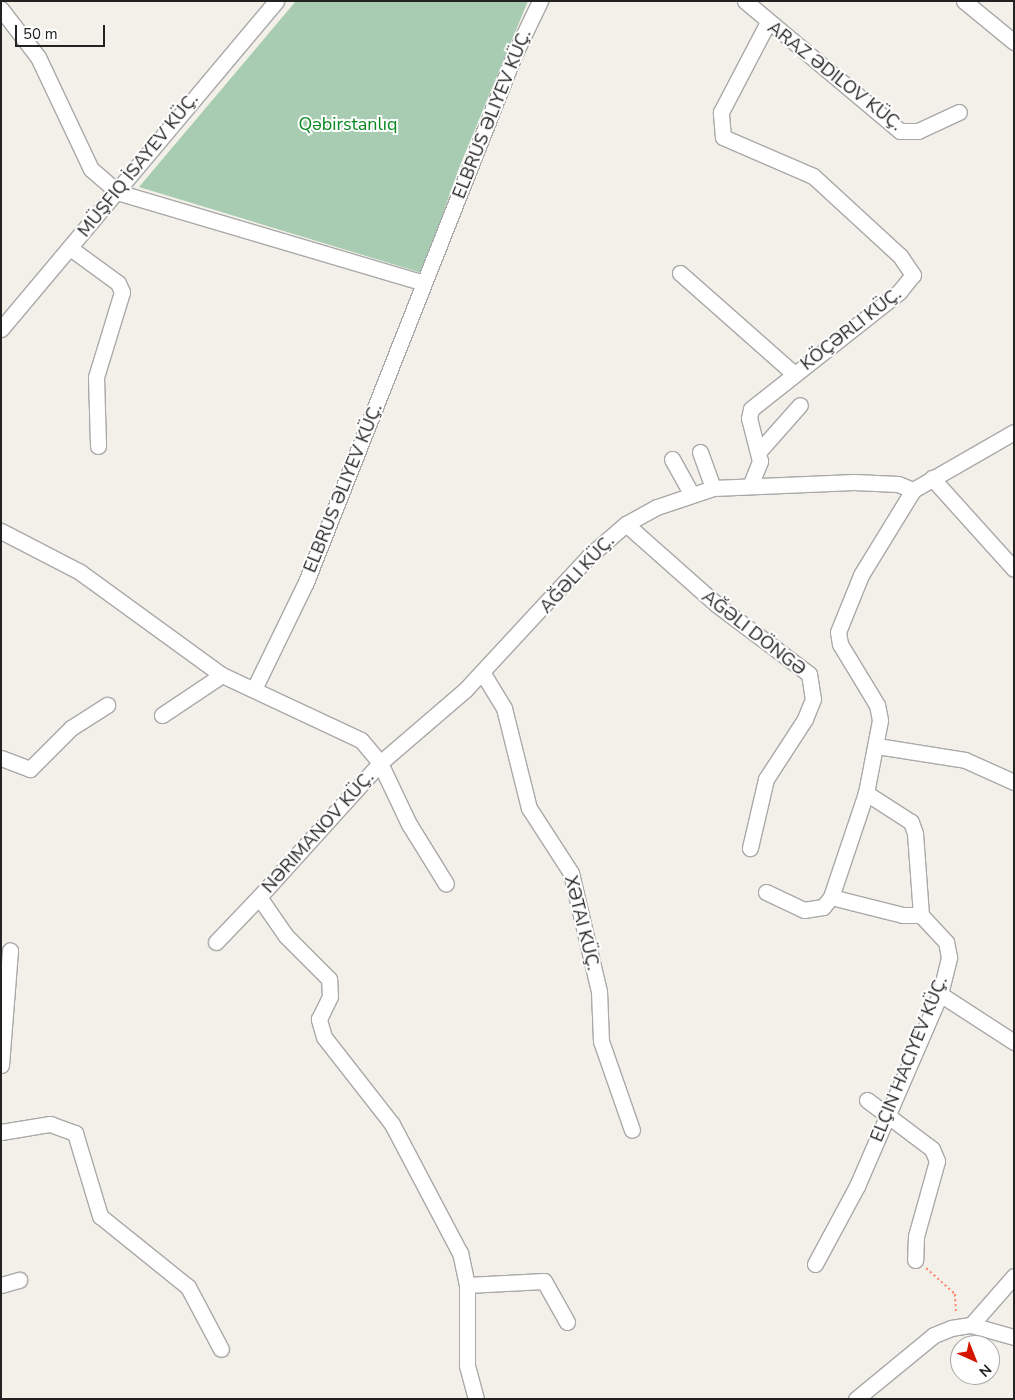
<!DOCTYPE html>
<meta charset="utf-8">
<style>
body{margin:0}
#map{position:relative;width:1015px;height:1400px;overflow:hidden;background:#f2f0e8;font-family:"Nunito Sans",sans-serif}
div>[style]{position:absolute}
.cemetery>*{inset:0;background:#a8ccb1}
.path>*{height:2px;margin-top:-1px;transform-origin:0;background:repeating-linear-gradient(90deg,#ff8a6d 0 2.5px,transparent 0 5px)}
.roads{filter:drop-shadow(1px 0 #a9a9a9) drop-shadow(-1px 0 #a9a9a9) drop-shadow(0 1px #a9a9a9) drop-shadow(0 -1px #a9a9a9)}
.minor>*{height:15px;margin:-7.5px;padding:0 7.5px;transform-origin:7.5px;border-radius:7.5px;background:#fff}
span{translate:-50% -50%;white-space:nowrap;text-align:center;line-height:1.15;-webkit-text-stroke:4px #fff;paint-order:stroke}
.street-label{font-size:18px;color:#222}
.park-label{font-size:18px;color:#07881f}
.frame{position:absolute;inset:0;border:2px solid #222;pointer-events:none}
.north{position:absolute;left:950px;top:1335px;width:50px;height:50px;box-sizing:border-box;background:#fff;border:1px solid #a7a7a7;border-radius:50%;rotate:136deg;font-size:14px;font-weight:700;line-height:20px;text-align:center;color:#222}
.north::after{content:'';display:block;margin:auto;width:18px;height:22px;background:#d41500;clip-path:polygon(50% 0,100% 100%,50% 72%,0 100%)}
.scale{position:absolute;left:15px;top:25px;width:90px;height:22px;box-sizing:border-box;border:2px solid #222;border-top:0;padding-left:6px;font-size:15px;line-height:18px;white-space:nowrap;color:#222;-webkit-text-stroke:4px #fff;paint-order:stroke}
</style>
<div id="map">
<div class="cemetery">
<div style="clip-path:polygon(296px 1px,528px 1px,459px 168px,422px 273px,139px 187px)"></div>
</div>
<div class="path">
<div style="left:926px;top:1268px;width:39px;rotate:42deg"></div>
<div style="left:955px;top:1294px;width:20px;rotate:87deg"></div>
</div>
<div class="roads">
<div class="minor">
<div style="left:745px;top:1px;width:202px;rotate:40deg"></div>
<div style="left:900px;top:131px;width:18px"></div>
<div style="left:918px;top:131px;width:45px;rotate:-24.9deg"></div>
<div style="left:964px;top:1px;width:65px;rotate:39.4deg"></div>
<div style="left:1px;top:9px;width:61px;rotate:52.4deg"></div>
<div style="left:38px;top:57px;width:124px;rotate:64.7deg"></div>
<div style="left:91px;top:169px;width:35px;rotate:41deg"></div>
<div style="left:117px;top:192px;width:320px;rotate:16.5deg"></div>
<div style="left:70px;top:248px;width:59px;rotate:36.1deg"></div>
<div style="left:118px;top:283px;width:10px;rotate:66deg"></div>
<div style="left:122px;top:292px;width:89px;rotate:107deg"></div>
<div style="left:96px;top:377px;width:69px;rotate:88.3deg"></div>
<div style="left:680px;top:273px;width:152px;rotate:41.5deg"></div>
<div style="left:1px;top:329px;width:428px;rotate:-50deg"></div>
<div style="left:760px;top:450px;width:60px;rotate:-48.4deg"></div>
<div style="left:700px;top:452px;width:38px;rotate:70deg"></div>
<div style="left:672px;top:459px;width:39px;rotate:61deg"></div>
<div style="left:932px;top:478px;width:122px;rotate:48deg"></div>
<div style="left:750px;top:486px;width:27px;rotate:-68deg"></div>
<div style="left:760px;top:461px;width:44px;rotate:-104.3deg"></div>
<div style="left:749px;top:418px;width:9px;rotate:-77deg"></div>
<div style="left:751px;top:409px;width:189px;rotate:-38.3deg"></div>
<div style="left:899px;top:292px;width:22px;rotate:-51deg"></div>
<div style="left:913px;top:275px;width:23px;rotate:-124deg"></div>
<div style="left:900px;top:256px;width:118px;rotate:-137.4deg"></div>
<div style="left:813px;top:176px;width:98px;rotate:-156.6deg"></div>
<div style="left:723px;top:137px;width:25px;rotate:-95deg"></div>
<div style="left:721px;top:112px;width:99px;rotate:-62.4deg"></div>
<div style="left:626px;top:524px;width:120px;rotate:41.6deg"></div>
<div style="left:716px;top:604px;width:116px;rotate:37deg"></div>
<div style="left:809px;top:674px;width:25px;rotate:81deg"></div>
<div style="left:813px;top:699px;width:22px;rotate:112deg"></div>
<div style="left:805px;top:719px;width:72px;rotate:123deg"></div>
<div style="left:766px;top:779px;width:71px;rotate:103.1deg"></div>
<div style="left:1px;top:531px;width:89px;rotate:27.4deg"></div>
<div style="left:80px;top:572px;width:175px;rotate:36deg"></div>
<div style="left:222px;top:675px;width:153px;rotate:25.1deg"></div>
<div style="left:361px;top:740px;width:30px;rotate:50deg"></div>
<div style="left:380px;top:763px;width:68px;rotate:64.6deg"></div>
<div style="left:409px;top:824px;width:70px;rotate:58.3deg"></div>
<div style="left:482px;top:672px;width:42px;rotate:58.6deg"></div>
<div style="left:504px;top:708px;width:103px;rotate:76deg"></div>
<div style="left:529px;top:808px;width:77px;rotate:57.1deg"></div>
<div style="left:571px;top:873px;width:121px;rotate:76.7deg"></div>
<div style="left:599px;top:991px;width:50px;rotate:87.7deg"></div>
<div style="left:601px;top:1041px;width:94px;rotate:70.8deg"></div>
<div style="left:254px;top:689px;width:119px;rotate:-64.1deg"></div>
<div style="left:306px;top:582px;width:569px;rotate:-68.44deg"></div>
<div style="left:515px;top:53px;width:58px;rotate:-64.3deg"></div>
<div style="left:162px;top:715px;width:72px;rotate:-33.7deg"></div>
<div style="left:877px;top:746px;width:89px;rotate:9deg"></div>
<div style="left:965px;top:760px;width:54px;rotate:24.2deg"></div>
<div style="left:1px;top:758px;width:31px;rotate:21deg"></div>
<div style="left:30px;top:769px;width:58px;rotate:-45deg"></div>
<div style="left:71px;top:728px;width:43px;rotate:-32.6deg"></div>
<div style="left:766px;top:892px;width:42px;rotate:25.3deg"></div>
<div style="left:804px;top:910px;width:19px;rotate:-9deg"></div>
<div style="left:823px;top:907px;width:13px;rotate:-51deg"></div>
<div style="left:831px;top:897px;width:110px;rotate:-71.4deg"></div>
<div style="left:831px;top:897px;width:74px;rotate:14deg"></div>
<div style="left:903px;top:915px;width:18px"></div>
<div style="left:216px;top:942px;width:62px;rotate:-46.3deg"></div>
<div style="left:940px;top:994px;width:88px;rotate:33deg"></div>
<div style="left:1px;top:1065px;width:115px;rotate:-85.5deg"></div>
<div style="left:867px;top:1100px;width:81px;rotate:37deg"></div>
<div style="left:932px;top:1149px;width:13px;rotate:67deg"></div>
<div style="left:937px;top:1161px;width:78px;rotate:105.6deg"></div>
<div style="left:916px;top:1236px;width:24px;rotate:92deg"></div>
<div style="left:1px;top:1132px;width:50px;rotate:-9.3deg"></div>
<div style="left:50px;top:1124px;width:27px;rotate:20deg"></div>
<div style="left:75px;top:1133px;width:87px;rotate:73.2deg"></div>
<div style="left:100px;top:1216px;width:113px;rotate:38.9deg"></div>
<div style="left:188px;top:1287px;width:70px;rotate:62deg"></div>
<div style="left:815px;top:1264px;width:89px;rotate:-61.7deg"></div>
<div style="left:857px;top:1186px;width:209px;rotate:-66.6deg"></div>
<div style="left:940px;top:994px;width:38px;rotate:-76deg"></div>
<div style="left:949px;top:957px;width:15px;rotate:-101deg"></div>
<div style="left:946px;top:942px;width:37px;rotate:-133deg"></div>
<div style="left:921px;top:915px;width:82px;rotate:-94.2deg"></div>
<div style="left:915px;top:833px;width:12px;rotate:-110deg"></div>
<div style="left:911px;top:822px;width:54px;rotate:-147.2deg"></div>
<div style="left:866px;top:793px;width:74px;rotate:-79.1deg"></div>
<div style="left:880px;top:720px;width:15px;rotate:-101deg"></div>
<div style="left:877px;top:705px;width:71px;rotate:-121.2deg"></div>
<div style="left:840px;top:644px;width:12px;rotate:-99deg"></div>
<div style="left:838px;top:632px;width:61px;rotate:-68deg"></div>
<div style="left:861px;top:575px;width:100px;rotate:-58.5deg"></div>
<div style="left:1px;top:1285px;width:19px;rotate:-16deg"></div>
<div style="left:467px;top:1285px;width:77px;rotate:-3deg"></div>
<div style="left:544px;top:1281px;width:47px;rotate:60.7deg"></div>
<div style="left:971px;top:1325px;width:65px;rotate:-48.7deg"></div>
<div style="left:476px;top:1399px;width:35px;rotate:-105deg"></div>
<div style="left:467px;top:1365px;width:80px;rotate:-90deg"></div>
<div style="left:467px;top:1285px;width:33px;rotate:-102deg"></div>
<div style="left:460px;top:1253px;width:146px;rotate:-117.8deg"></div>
<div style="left:392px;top:1124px;width:110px;rotate:-128deg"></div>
<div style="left:324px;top:1037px;width:19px;rotate:-106deg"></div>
<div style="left:319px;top:1019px;width:25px;rotate:-64deg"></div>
<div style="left:330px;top:996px;width:17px;rotate:-93deg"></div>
<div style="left:329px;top:979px;width:61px;rotate:-135deg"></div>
<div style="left:286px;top:936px;width:47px;rotate:-124.7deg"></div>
<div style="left:259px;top:897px;width:181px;rotate:-47.9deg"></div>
<div style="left:380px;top:763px;width:112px;rotate:-40.7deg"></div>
<div style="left:465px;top:690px;width:183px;rotate:-47.2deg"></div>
<div style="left:589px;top:556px;width:49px;rotate:-40.9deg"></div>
<div style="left:626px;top:524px;width:35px;rotate:-29deg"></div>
<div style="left:657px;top:507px;width:59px;rotate:-18.7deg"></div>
<div style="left:713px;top:488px;width:141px;rotate:-2.4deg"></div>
<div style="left:854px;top:482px;width:44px;rotate:2.6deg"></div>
<div style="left:898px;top:484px;width:16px;rotate:22deg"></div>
<div style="left:913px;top:490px;width:116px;rotate:-29.9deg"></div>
<div style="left:856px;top:1399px;width:101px;rotate:-39.4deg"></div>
<div style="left:934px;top:1335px;width:18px;rotate:-22deg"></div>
<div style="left:951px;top:1328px;width:20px;rotate:-9deg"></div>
<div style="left:971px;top:1325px;width:45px;rotate:15.6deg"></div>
</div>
</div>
<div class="street-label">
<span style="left:835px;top:76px;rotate:38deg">ARAZ ƏDILOV KÜÇ.</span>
<span style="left:492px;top:114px;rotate:-68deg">ELBRUS ƏLIYEV KÜÇ.</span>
<span style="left:138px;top:165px;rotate:-51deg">MÜŞFIQ İSAYEV KÜÇ.</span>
<span style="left:851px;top:329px;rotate:-38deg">KÖÇƏRLI KÜÇ.</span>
<span style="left:343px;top:488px;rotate:-68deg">ELBRUS ƏLIYEV KÜÇ.</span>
<span style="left:577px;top:574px;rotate:-47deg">AĞƏLI KÜÇ.</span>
<span style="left:754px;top:633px;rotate:38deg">AĞƏLI DÖNGƏ</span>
<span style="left:318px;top:832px;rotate:-48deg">NƏRIMANOV KÜÇ.</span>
<span style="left:582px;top:923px;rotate:76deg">XƏTAI KÜÇ.</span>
<span style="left:909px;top:1059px;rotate:-68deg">ELÇIN HACIYEV KÜÇ.</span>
</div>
<div class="park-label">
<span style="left:348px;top:124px">Qəbirstanlıq</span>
</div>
<div class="frame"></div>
<div class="north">N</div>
<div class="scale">50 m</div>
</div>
